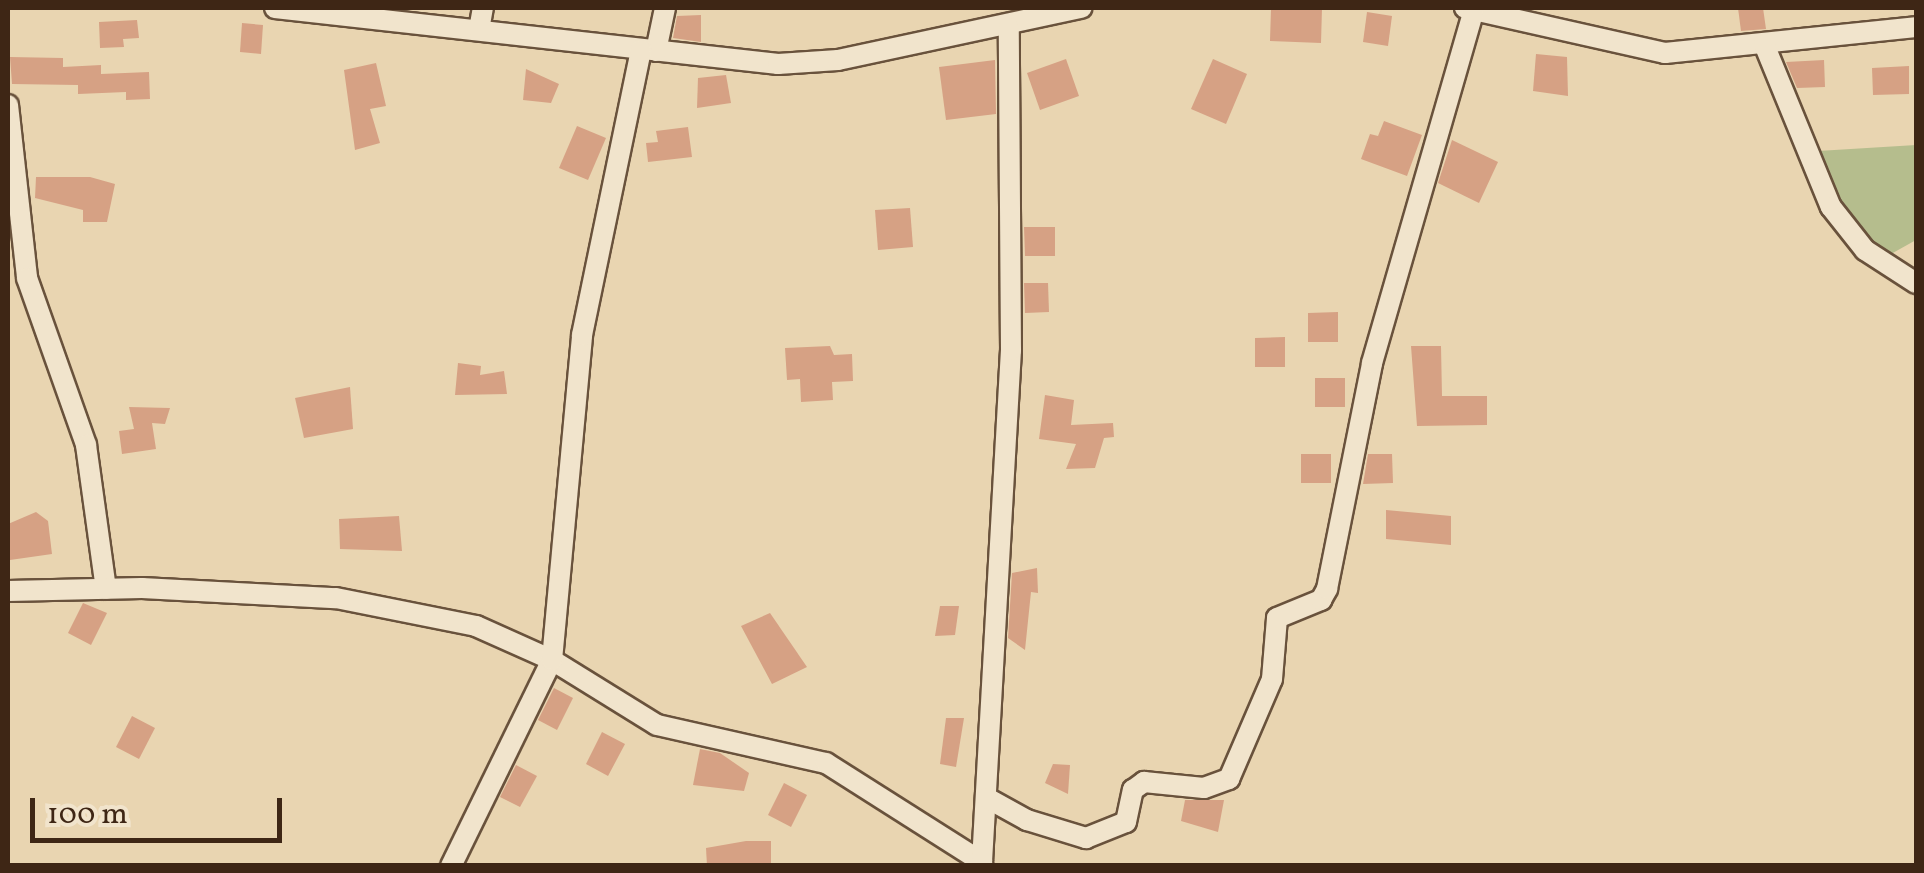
<!DOCTYPE html>
<style>
body{margin:0}
#map{position:relative;width:1924px;height:873px;overflow:hidden;background:#e9d5b1;font-family:Vollkorn,serif}
div>[style]{position:absolute}
.green>*{inset:0;background:#b5bd8d}
.building>*{inset:0;background:#d6a184}
.roads{filter:drop-shadow(2px 0 #69523c) drop-shadow(-2px 0 #69523c) drop-shadow(0 2px #69523c) drop-shadow(0 -2px #69523c)}
.minor>*{height:20px;margin:-10px;padding:0 10px;transform-origin:10px;border-radius:10px;background:#f1e4cc}
span{translate:-50% -50%;white-space:nowrap;text-align:center;line-height:1.15;-webkit-text-stroke:10px #f1e4cc;paint-order:stroke}
.frame{position:absolute;inset:0;border:10px solid #3e2615;pointer-events:none}
.scale{position:absolute;left:30px;top:798px;width:252px;height:45px;box-sizing:border-box;border:5px solid #3e2615;border-top:0;padding-left:12px;font-size:30px;line-height:35px;white-space:nowrap;color:#3e2615;-webkit-text-stroke:8px #f1e4cc;paint-order:stroke}
</style>
<div id="map">
<div class="green">
<div style="clip-path:polygon(1916px 145px,1916px 240px,1891px 254px,1869px 241px,1836px 199px,1818px 151px)"></div>
</div>
<div class="building">
<div style="clip-path:polygon(1271px 8px,1322px 8px,1321px 43px,1270px 41px)"></div>
<div style="clip-path:polygon(1738px 8px,1763px 8px,1766px 29px,1741px 31px)"></div>
<div style="clip-path:polygon(1367px 12px,1392px 16px,1388px 46px,1363px 42px)"></div>
<div style="clip-path:polygon(701px 15px,701px 42px,673px 38px,677px 16px)"></div>
<div style="clip-path:polygon(137px 20px,139px 38px,123px 39px,124px 47px,100px 48px,99px 22px)"></div>
<div style="clip-path:polygon(242px 23px,263px 25px,261px 54px,240px 52px)"></div>
<div style="clip-path:polygon(1536px 54px,1567px 57px,1568px 96px,1533px 91px)"></div>
<div style="clip-path:polygon(10px 57px,63px 58px,63px 67px,101px 65px,101px 74px,149px 72px,150px 99px,126px 100px,126px 92px,78px 94px,78px 85px,12px 84px)"></div>
<div style="clip-path:polygon(1066px 59px,1079px 96px,1040px 110px,1027px 73px)"></div>
<div style="clip-path:polygon(1213px 59px,1247px 74px,1226px 124px,1191px 109px)"></div>
<div style="clip-path:polygon(995px 60px,996px 114px,946px 120px,939px 67px)"></div>
<div style="clip-path:polygon(1824px 60px,1825px 87px,1797px 88px,1786px 62px)"></div>
<div style="clip-path:polygon(376px 63px,386px 106px,370px 109px,380px 143px,355px 150px,344px 70px)"></div>
<div style="clip-path:polygon(1909px 66px,1909px 94px,1873px 95px,1872px 68px)"></div>
<div style="clip-path:polygon(526px 69px,559px 84px,551px 103px,523px 100px)"></div>
<div style="clip-path:polygon(726px 75px,731px 103px,697px 108px,698px 78px)"></div>
<div style="clip-path:polygon(1384px 121px,1422px 135px,1407px 176px,1361px 159px,1370px 134px,1378px 136px)"></div>
<div style="clip-path:polygon(577px 126px,606px 138px,588px 180px,559px 168px)"></div>
<div style="clip-path:polygon(688px 127px,692px 157px,648px 162px,646px 143px,658px 142px,656px 131px)"></div>
<div style="clip-path:polygon(1452px 140px,1498px 162px,1479px 203px,1438px 183px)"></div>
<div style="clip-path:polygon(36px 177px,90px 177px,115px 184px,107px 222px,83px 222px,83px 210px,35px 198px)"></div>
<div style="clip-path:polygon(910px 208px,913px 247px,878px 250px,875px 210px)"></div>
<div style="clip-path:polygon(1024px 227px,1055px 227px,1055px 256px,1025px 256px)"></div>
<div style="clip-path:polygon(1024px 283px,1048px 283px,1049px 312px,1025px 313px)"></div>
<div style="clip-path:polygon(1338px 312px,1338px 342px,1308px 342px,1308px 313px)"></div>
<div style="clip-path:polygon(1285px 337px,1285px 367px,1255px 367px,1255px 338px)"></div>
<div style="clip-path:polygon(830px 346px,834px 355px,852px 354px,853px 381px,832px 382px,833px 400px,801px 402px,800px 379px,787px 380px,785px 348px)"></div>
<div style="clip-path:polygon(1411px 346px,1441px 346px,1442px 396px,1487px 396px,1487px 425px,1417px 426px)"></div>
<div style="clip-path:polygon(458px 363px,481px 366px,480px 375px,504px 371px,507px 394px,455px 395px)"></div>
<div style="clip-path:polygon(1315px 378px,1345px 378px,1345px 407px,1315px 407px)"></div>
<div style="clip-path:polygon(350px 387px,353px 429px,304px 438px,295px 398px)"></div>
<div style="clip-path:polygon(1045px 395px,1074px 400px,1071px 425px,1113px 423px,1114px 437px,1104px 438px,1095px 468px,1066px 469px,1076px 444px,1039px 439px)"></div>
<div style="clip-path:polygon(129px 407px,170px 408px,165px 424px,152px 423px,156px 449px,122px 454px,119px 431px,134px 429px)"></div>
<div style="clip-path:polygon(1301px 454px,1331px 454px,1331px 483px,1301px 483px)"></div>
<div style="clip-path:polygon(1368px 454px,1392px 454px,1393px 483px,1363px 484px)"></div>
<div style="clip-path:polygon(1386px 510px,1451px 516px,1451px 545px,1386px 539px)"></div>
<div style="clip-path:polygon(36px 512px,48px 521px,52px 554px,10px 560px,8px 524px)"></div>
<div style="clip-path:polygon(399px 516px,402px 551px,340px 549px,339px 519px)"></div>
<div style="clip-path:polygon(1037px 568px,1038px 593px,1031px 592px,1025px 650px,1008px 638px,1012px 573px)"></div>
<div style="clip-path:polygon(83px 603px,107px 613px,91px 645px,68px 633px)"></div>
<div style="clip-path:polygon(940px 606px,959px 606px,955px 635px,935px 636px)"></div>
<div style="clip-path:polygon(770px 613px,807px 667px,772px 684px,741px 626px)"></div>
<div style="clip-path:polygon(554px 688px,573px 698px,557px 730px,538px 720px)"></div>
<div style="clip-path:polygon(132px 716px,155px 728px,139px 759px,116px 747px)"></div>
<div style="clip-path:polygon(946px 718px,964px 718px,956px 767px,940px 764px)"></div>
<div style="clip-path:polygon(602px 732px,625px 744px,608px 776px,586px 764px)"></div>
<div style="clip-path:polygon(700px 749px,720px 753px,749px 773px,744px 791px,693px 785px)"></div>
<div style="clip-path:polygon(1053px 764px,1070px 765px,1068px 794px,1045px 783px)"></div>
<div style="clip-path:polygon(516px 765px,537px 776px,520px 807px,500px 797px)"></div>
<div style="clip-path:polygon(784px 783px,807px 795px,791px 827px,768px 815px)"></div>
<div style="clip-path:polygon(1185px 800px,1224px 800px,1218px 832px,1181px 821px)"></div>
<div style="clip-path:polygon(746px 841px,771px 841px,771px 866px,707px 866px,706px 848px)"></div>
</div>
<div class="roads">
<div class="minor">
<div style="left:275px;top:8px;width:506px;rotate:6.35deg"></div>
<div style="left:778px;top:64px;width:60px;rotate:-3.8deg"></div>
<div style="left:838px;top:60px;width:249px;rotate:-12.1deg"></div>
<div style="left:1465px;top:8px;width:205px;rotate:12.7deg"></div>
<div style="left:1665px;top:53px;width:252px;rotate:-5.9deg"></div>
<div style="left:479px;top:30px;width:22px;rotate:-80deg"></div>
<div style="left:1764px;top:44px;width:176px;rotate:67.7deg"></div>
<div style="left:1831px;top:207px;width:55px;rotate:51.7deg"></div>
<div style="left:1865px;top:250px;width:61px;rotate:32.9deg"></div>
<div style="left:656px;top:51px;width:44px;rotate:-78.2deg"></div>
<div style="left:8px;top:105px;width:174px;rotate:83.7deg"></div>
<div style="left:27px;top:278px;width:177px;rotate:70.5deg"></div>
<div style="left:86px;top:445px;width:145px;rotate:82.1deg"></div>
<div style="left:8px;top:591px;width:134px;rotate:-1.3deg"></div>
<div style="left:142px;top:588px;width:194px;rotate:3deg"></div>
<div style="left:336px;top:598px;width:143px;rotate:11.3deg"></div>
<div style="left:476px;top:626px;width:83px;rotate:24.1deg"></div>
<div style="left:552px;top:660px;width:123px;rotate:31.8deg"></div>
<div style="left:657px;top:725px;width:173px;rotate:12.7deg"></div>
<div style="left:826px;top:763px;width:185px;rotate:32.4deg"></div>
<div style="left:982px;top:862px;width:513px;rotate:-86.76deg"></div>
<div style="left:1011px;top:350px;width:322px;rotate:-90.4deg"></div>
<div style="left:987px;top:798px;width:46px;rotate:28.8deg"></div>
<div style="left:1027px;top:820px;width:62px;rotate:17deg"></div>
<div style="left:1086px;top:838px;width:43px;rotate:-21.8deg"></div>
<div style="left:1126px;top:822px;width:33px;rotate:-78deg"></div>
<div style="left:1133px;top:790px;width:14px;rotate:-36deg"></div>
<div style="left:1144px;top:782px;width:60px;rotate:5.7deg"></div>
<div style="left:1204px;top:788px;width:27px;rotate:-20deg"></div>
<div style="left:1229px;top:779px;width:109px;rotate:-66.7deg"></div>
<div style="left:1272px;top:679px;width:61px;rotate:-85.3deg"></div>
<div style="left:1277px;top:618px;width:48px;rotate:-22.2deg"></div>
<div style="left:1321px;top:600px;width:13px;rotate:-61deg"></div>
<div style="left:1327px;top:589px;width:230px;rotate:-78.7deg"></div>
<div style="left:1372px;top:363px;width:367px;rotate:-73.9deg"></div>
<div style="left:451px;top:866px;width:229px;rotate:-63.9deg"></div>
<div style="left:552px;top:660px;width:326px;rotate:-84.7deg"></div>
<div style="left:582px;top:335px;width:291px;rotate:-78.3deg"></div>
</div>
</div>
<div class="frame"></div>
<div class="scale">100 m</div>
</div>
